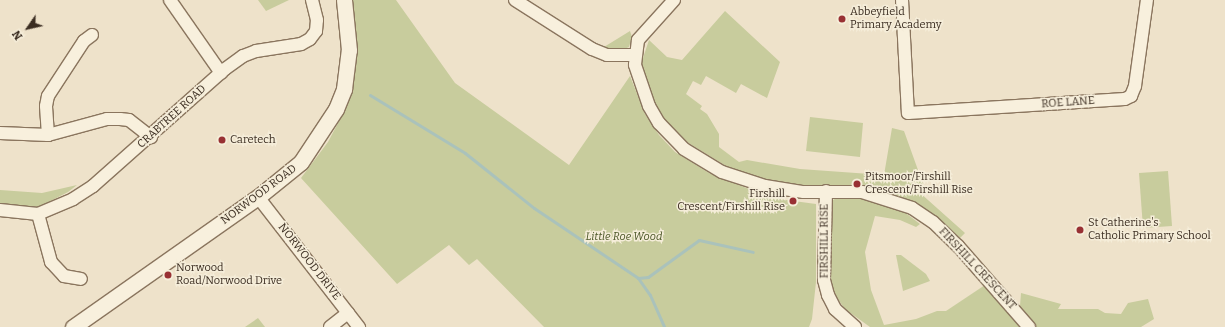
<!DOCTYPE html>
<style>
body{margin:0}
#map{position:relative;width:1225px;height:327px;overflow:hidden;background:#eee2ca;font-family:Bitter,serif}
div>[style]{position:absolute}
.green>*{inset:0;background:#c8cc9d}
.stream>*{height:3px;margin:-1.5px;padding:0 1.5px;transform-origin:1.5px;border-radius:1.5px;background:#aac2bb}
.roads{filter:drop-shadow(1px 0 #8a755e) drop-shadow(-1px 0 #8a755e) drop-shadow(0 1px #8a755e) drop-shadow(0 -1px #8a755e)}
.minor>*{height:12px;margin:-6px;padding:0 6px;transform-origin:6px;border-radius:6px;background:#f8f0dd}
.tertiary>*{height:15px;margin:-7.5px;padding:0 7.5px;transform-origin:7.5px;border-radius:7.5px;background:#f8f0dd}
.dots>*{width:11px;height:11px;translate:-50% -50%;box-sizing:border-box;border:2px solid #f5edd9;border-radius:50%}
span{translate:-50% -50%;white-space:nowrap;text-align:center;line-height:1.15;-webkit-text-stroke:3px #f5edd9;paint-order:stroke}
.poi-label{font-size:11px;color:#3b2d21}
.left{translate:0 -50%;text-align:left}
.right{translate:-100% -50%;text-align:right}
.street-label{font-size:11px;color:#3b2d21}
.park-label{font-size:11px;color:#4c5728;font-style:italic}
.north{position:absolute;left:8px;top:8px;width:40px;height:40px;-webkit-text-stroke:3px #f5edd9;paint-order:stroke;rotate:236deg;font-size:11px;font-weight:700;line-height:16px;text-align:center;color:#3b2d21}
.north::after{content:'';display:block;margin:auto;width:14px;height:18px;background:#3b2d21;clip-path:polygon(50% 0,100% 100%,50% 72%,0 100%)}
</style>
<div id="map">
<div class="green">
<div style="clip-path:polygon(258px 0,289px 0,266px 11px)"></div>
<div style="clip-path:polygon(352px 0,396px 0,455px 83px,569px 165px,630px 76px,645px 114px,659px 135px,675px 152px,709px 173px,759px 193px,756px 196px,816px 204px,816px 282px,812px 319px,809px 327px,544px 327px,477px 259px,469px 265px,449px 245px,397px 284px,301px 178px,328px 142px,346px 108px,356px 66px)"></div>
<div style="clip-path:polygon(725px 11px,780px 62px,767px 98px,741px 84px,736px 93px,706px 76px,701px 85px,693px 81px,686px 94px,702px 106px,700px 109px,707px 114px,719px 134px,719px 147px,739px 162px,747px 160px,800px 169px,884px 175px,892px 128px,904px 131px,923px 184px,919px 192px,965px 233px,960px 238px,937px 218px,894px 194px,867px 188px,798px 188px,764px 181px,734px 171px,682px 139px,661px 115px,649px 92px,641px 64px,649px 40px,667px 57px,682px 60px)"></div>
<div style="clip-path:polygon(630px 31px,632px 37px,629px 47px,622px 50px,608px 51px,604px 47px)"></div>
<div style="clip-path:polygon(810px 117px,863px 123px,860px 157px,806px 151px)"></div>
<div style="clip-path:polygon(1168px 171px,1172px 226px,1143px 228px,1139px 173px)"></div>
<div style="clip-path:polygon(77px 185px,68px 192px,39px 207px,0 207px,0 190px,42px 193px)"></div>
<div style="clip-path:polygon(842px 195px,869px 199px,903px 211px,920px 224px,916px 227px,900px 220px,875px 216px,865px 252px,871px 290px,884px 325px,916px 319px,937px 311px,946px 311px,988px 283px,1021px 327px,870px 327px,845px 309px,837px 298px,831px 283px,830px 221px,833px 200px)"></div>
<div style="clip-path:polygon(896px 255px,901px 255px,926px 274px,930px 281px,903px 291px)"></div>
<div style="clip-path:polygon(1021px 293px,1061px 304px,1058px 309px,1098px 309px,1105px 313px,1121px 314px,1128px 303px,1148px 299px,1154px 319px,1141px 327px,1036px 327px,1020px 306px)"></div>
<div style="clip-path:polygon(258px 318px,265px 327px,245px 327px)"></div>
</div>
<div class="stream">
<div style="left:370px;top:95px;width:111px;rotate:31.4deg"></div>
<div style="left:465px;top:153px;width:88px;rotate:38.6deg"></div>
<div style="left:534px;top:208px;width:125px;rotate:33.9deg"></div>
<div style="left:638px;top:278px;width:21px;rotate:55deg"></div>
<div style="left:650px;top:295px;width:35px;rotate:66deg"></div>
<div style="left:638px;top:278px;width:10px;rotate:-6deg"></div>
<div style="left:648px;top:277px;width:63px;rotate:-36deg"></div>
<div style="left:699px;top:240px;width:55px;rotate:12.5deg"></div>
</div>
<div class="roads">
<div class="minor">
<div style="left:170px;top:0;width:89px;rotate:55.1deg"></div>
<div style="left:515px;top:0;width:91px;rotate:32.5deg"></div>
<div style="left:592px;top:49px;width:16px;rotate:22deg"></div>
<div style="left:607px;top:55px;width:28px"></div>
<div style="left:674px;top:0;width:54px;rotate:132deg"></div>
<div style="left:638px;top:40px;width:25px;rotate:97deg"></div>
<div style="left:635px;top:65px;width:43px;rotate:71.1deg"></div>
<div style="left:649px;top:106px;width:20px;rotate:60deg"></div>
<div style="left:659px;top:123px;width:36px;rotate:46deg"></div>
<div style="left:684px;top:149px;width:44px;rotate:31.2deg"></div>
<div style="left:722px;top:172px;width:45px;rotate:18deg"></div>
<div style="left:765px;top:186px;width:39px;rotate:9deg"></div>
<div style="left:804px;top:192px;width:58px"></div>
<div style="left:862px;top:192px;width:52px;rotate:17.7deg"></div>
<div style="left:912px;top:208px;width:25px;rotate:34deg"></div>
<div style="left:933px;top:222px;width:35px;rotate:44deg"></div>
<div style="left:958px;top:246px;width:108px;rotate:48.8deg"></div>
<div style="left:902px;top:0;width:113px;rotate:87deg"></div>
<div style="left:908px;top:113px;width:217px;rotate:-3.7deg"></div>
<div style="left:1125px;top:99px;width:7px;rotate:-27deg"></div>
<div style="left:1131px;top:96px;width:11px;rotate:-68deg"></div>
<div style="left:1135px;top:86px;width:87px;rotate:-82.1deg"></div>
<div style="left:0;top:133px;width:48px;rotate:2.4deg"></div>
<div style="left:48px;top:135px;width:61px;rotate:-15.2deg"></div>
<div style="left:107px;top:119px;width:13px"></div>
<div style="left:120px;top:119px;width:9px;rotate:6deg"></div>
<div style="left:129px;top:120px;width:28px;rotate:38deg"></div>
<div style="left:48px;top:135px;width:29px;rotate:-94deg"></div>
<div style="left:46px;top:106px;width:10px;rotate:-79deg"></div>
<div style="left:48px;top:96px;width:66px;rotate:-56.8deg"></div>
<div style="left:84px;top:41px;width:10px;rotate:-37deg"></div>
<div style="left:826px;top:191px;width:89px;rotate:91.3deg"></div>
<div style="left:824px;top:280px;width:16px;rotate:75deg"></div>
<div style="left:828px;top:295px;width:16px;rotate:63deg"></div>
<div style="left:835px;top:309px;width:27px;rotate:42deg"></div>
<div style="left:258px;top:197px;width:165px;rotate:52.2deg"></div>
<div style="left:0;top:210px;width:38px;rotate:6deg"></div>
<div style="left:38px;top:214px;width:38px;rotate:-23deg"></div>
<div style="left:73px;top:199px;width:24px;rotate:-33deg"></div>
<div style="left:93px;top:186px;width:176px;rotate:-41.6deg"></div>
<div style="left:225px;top:69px;width:22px;rotate:-36deg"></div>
<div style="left:243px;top:56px;width:14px;rotate:-21deg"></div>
<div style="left:256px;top:51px;width:46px;rotate:-8.8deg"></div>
<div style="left:301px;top:44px;width:10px;rotate:-29deg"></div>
<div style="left:310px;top:39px;width:10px;rotate:-53deg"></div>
<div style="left:316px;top:31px;width:11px;rotate:-85deg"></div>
<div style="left:317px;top:20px;width:21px;rotate:-104deg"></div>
<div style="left:38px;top:214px;width:50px;rotate:74.8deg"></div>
<div style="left:51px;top:262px;width:19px;rotate:47deg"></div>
<div style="left:64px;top:276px;width:17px;rotate:10deg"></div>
<div style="left:330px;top:327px;width:23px;rotate:-38deg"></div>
</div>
<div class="tertiary">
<div style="left:73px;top:327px;width:226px;rotate:-35.1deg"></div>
<div style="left:258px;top:197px;width:55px;rotate:-39.1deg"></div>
<div style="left:301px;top:162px;width:64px;rotate:-56.6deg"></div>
<div style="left:336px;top:109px;width:22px;rotate:-68deg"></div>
<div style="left:344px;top:89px;width:39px;rotate:-83deg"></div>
<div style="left:349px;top:50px;width:50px;rotate:-95.7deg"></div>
</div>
</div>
<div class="dots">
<div style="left:842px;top:19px;background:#983033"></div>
<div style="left:222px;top:140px;background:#983033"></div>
<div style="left:857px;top:184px;background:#983033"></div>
<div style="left:793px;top:201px;background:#983033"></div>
<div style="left:1080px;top:230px;background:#983033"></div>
<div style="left:168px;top:275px;background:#983033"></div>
</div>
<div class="poi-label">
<span class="left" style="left:850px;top:19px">Abbeyfield<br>Primary Academy</span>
<span class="left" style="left:230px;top:140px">Caretech</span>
<span class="left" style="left:865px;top:184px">Pitsmoor/Firshill<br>Crescent/Firshill Rise</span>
<span class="right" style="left:785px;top:201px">Firshill<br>Crescent/Firshill Rise</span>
<span class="left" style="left:1088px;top:230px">St Catherine's<br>Catholic Primary School</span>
<span class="left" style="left:176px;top:275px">Norwood<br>Road/Norwood Drive</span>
</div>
<div class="street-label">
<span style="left:1068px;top:103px;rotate:-4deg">ROE LANE</span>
<span style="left:172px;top:117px;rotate:-42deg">CRABTREE ROAD</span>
<span style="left:259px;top:195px;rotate:-37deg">NORWOOD ROAD</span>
<span style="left:825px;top:241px;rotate:-90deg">FIRSHILL RISE</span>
<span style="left:309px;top:262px;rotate:52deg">NORWOOD DRIVE</span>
<span style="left:977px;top:269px;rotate:47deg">FIRSHILL CRESCENT</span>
</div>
<div class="park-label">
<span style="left:624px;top:237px">Little Roe Wood</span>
</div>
<div class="north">N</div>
</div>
